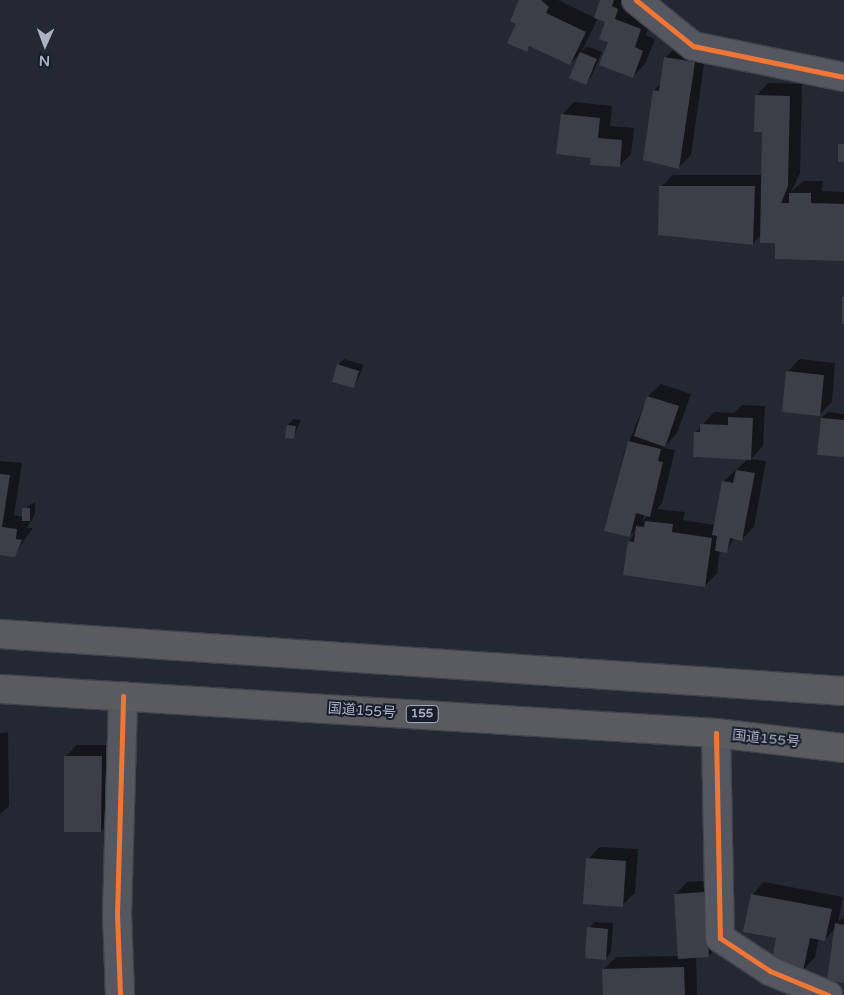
<!DOCTYPE html>
<meta charset="utf-8">
<style>
body{margin:0}
#map{position:relative;width:844px;height:995px;overflow:hidden;background:#242832;font-family:"Varela Round","Noto Sans JP",sans-serif}
div>[style]{position:absolute}
.shadow>*{inset:0;background:#0007}
.building>*{inset:0;background:#3c3f48}
.roads{filter:drop-shadow(1px 0 #40434b) drop-shadow(-1px 0 #40434b) drop-shadow(0 1px #40434b) drop-shadow(0 -1px #40434b)}
.street>*{height:28px;margin:-14px;padding:0 14px;transform-origin:14px;border-radius:14px;background:#545660}
.highway>*{height:28px;margin:-14px;padding:0 14px;transform-origin:14px;border-radius:14px;background:#595b5f}
.cycleway>*{height:5px;margin:-2.5px;padding:0 2.5px;transform-origin:2.5px;border-radius:2.5px;background:#f07635}
span{translate:-50% -50%;white-space:nowrap;text-align:center;line-height:1.15;-webkit-text-stroke:4px #181d2c;paint-order:stroke}
.shield-label span{padding:1px 4px;background:#181d2c;border:1px solid;border-radius:4px;-webkit-text-stroke-width:0}
.shield-label{font-size:12px;color:#acb2c5;font-weight:700}
.street-label{font-size:14px;color:#acb2c5}
.north{position:absolute;left:20px;top:20px;width:50px;height:50px;-webkit-text-stroke:4px #181d2c;paint-order:stroke;rotate:182deg;font-size:14px;font-weight:700;line-height:20px;text-align:center;color:#acb2c5}
.north::after{content:'';display:block;margin:auto;width:18px;height:22px;background:#acb2c5;clip-path:polygon(50% 0,100% 100%,50% 72%,0 100%)}
</style>
<div id="map">
<div class="shadow">
<div style="clip-path:polygon(521px 0,558px 0,595px 18px,602px 0,629px 0,653px 16px,646px 35px,655px 39px,645px 64px,633px 76px,610px 41px,606px 21px,598px 18px,582px 51px,587px 46px,602px 52px,591px 77px,585px 83px,571px 78px,582px 52px,570px 64px,531px 46px,526px 50px,518px 23px)"></div>
<div style="clip-path:polygon(677px 46px,706px 50px,691px 155px,679px 167px,654px 90px,661px 84px,665px 58px)"></div>
<div style="clip-path:polygon(768px 83px,802px 84px,800px 173px,791px 192px,803px 181px,823px 181px,822px 191px,844px 192px,844px 259px,761px 235px,753px 244px,661px 187px,673px 175px,763px 175px,764px 131px,756px 96px)"></div>
<div style="clip-path:polygon(574px 102px,612px 106px,610px 126px,634px 128px,631px 154px,619px 166px,592px 157px,562px 115px)"></div>
<div style="clip-path:polygon(344px 359px,364px 365px,354px 387px,338px 365px)"></div>
<div style="clip-path:polygon(800px 359px,835px 363px,832px 402px,819px 415px,787px 372px)"></div>
<div style="clip-path:polygon(evenodd,661px 384px,691px 394px,677px 433px,667px 444px,665px 448px,675px 450px,662px 503px,657px 509px,685px 512px,683px 520px,715px 525px,723px 482px,748px 459px,695px 433px,714px 412px,734px 413px,742px 405px,765px 406px,763px 446px,751px 459px,766px 461px,754px 527px,742px 539px,734px 538px,727px 551px,720px 550px,717px 573px,705px 586px,629px 542px,637px 529px,630px 536px,606px 530px,624px 453px,648px 396px,661px 384px,644px 514px,648px 515px,643px 521px,644px 514px)"></div>
<div style="clip-path:polygon(828px 412px,844px 414px,844px 456px,822px 418px)"></div>
<div style="clip-path:polygon(294px 419px,301px 420px,293px 438px,288px 425px)"></div>
<div style="clip-path:polygon(0 461px,22px 463px,14px 515px,24px 517px,24px 509px,35px 502px,35px 514px,27px 528px,33px 528px,14px 555px,0 554px)"></div>
<div style="clip-path:polygon(8px 732px,9px 806px,0 814px,0 733px)"></div>
<div style="clip-path:polygon(77px 745px,113px 745px,113px 819px,101px 831px,65px 757px)"></div>
<div style="clip-path:polygon(600px 847px,638px 849px,635px 893px,622px 905px,588px 859px)"></div>
<div style="clip-path:polygon(717px 880px,721px 943px,709px 956px,696px 956px,697px 995px,604px 995px,604px 969px,616px 957px,680px 956px,675px 895px,687px 882px)"></div>
<div style="clip-path:polygon(764px 882px,843px 897px,838px 922px,844px 917px,844px 982px,836px 928px,825px 939px,819px 938px,815px 957px,803px 970px,752px 895px)"></div>
<div style="clip-path:polygon(595px 922px,613px 923px,611px 953px,605px 959px,589px 928px)"></div>
</div>
<div class="building">
<div style="clip-path:polygon(519px 0,541px 0,549px 7px,546px 13px,586px 32px,570px 65px,529px 46px,527px 52px,507px 43px,516px 24px,510px 21px)"></div>
<div style="clip-path:polygon(600px 0,614px 0,612px 6px,618px 9px,615px 19px,641px 29px,635px 47px,643px 51px,633px 78px,599px 65px,608px 42px,599px 39px,605px 22px,594px 18px)"></div>
<div style="clip-path:polygon(580px 52px,597px 59px,586px 85px,569px 78px)"></div>
<div style="clip-path:polygon(664px 57px,695px 62px,679px 169px,643px 160px,653px 90px,659px 91px)"></div>
<div style="clip-path:polygon(755px 95px,790px 96px,788px 186px,781px 203px,789px 203px,789px 193px,811px 193px,811px 203px,844px 204px,844px 261px,775px 259px,775px 243px,760px 243px,762px 132px,754px 132px)"></div>
<div style="clip-path:polygon(561px 114px,600px 118px,598px 138px,622px 140px,620px 167px,590px 165px,591px 158px,556px 154px)"></div>
<div style="clip-path:polygon(838px 144px,844px 144px,844px 162px,838px 162px)"></div>
<div style="clip-path:polygon(659px 186px,755px 186px,753px 245px,658px 235px)"></div>
<div style="clip-path:polygon(842px 297px,844px 297px,844px 324px,842px 324px)"></div>
<div style="clip-path:polygon(337px 364px,359px 371px,354px 388px,332px 382px)"></div>
<div style="clip-path:polygon(786px 371px,824px 375px,820px 416px,782px 412px)"></div>
<div style="clip-path:polygon(647px 396px,679px 406px,665px 447px,634px 436px)"></div>
<div style="clip-path:polygon(728px 417px,753px 418px,751px 460px,693px 457px,694px 432px,700px 432px,700px 424px,728px 425px)"></div>
<div style="clip-path:polygon(821px 418px,844px 420px,844px 457px,817px 455px)"></div>
<div style="clip-path:polygon(287px 425px,296px 426px,294px 439px,285px 438px)"></div>
<div style="clip-path:polygon(628px 441px,661px 449px,658px 461px,663px 462px,650px 517px,636px 513px,630px 537px,604px 531px)"></div>
<div style="clip-path:polygon(736px 470px,755px 473px,742px 541px,730px 538px,727px 553px,715px 551px,717px 536px,712px 535px,722px 481px,733px 483px)"></div>
<div style="clip-path:polygon(0 474px,10px 475px,2px 527px,17px 529px,16px 539px,22px 540px,15px 557px,0 555px)"></div>
<div style="clip-path:polygon(22px 508px,30px 508px,30px 521px,22px 521px)"></div>
<div style="clip-path:polygon(645px 521px,673px 524px,672px 532px,712px 538px,705px 587px,623px 575px,628px 541px,634px 542px,636px 526px,644px 527px)"></div>
<div style="clip-path:polygon(64px 756px,102px 756px,101px 832px,64px 832px)"></div>
<div style="clip-path:polygon(586px 858px,626px 861px,623px 907px,583px 904px)"></div>
<div style="clip-path:polygon(705px 892px,709px 957px,678px 959px,674px 894px)"></div>
<div style="clip-path:polygon(751px 894px,832px 909px,825px 941px,810px 938px,803px 971px,771px 965px,776px 938px,743px 932px)"></div>
<div style="clip-path:polygon(835px 923px,844px 925px,844px 983px,827px 980px)"></div>
<div style="clip-path:polygon(587px 927px,608px 929px,606px 960px,585px 958px)"></div>
<div style="clip-path:polygon(684px 967px,685px 995px,603px 995px,602px 969px)"></div>
</div>
<div class="roads">
<div class="street">
<div style="left:636px;top:0;width:73px;rotate:38.9deg"></div>
<div style="left:693px;top:46px;width:154px;rotate:11.6deg"></div>
<div style="left:716px;top:733px;width:205px;rotate:88.9deg"></div>
<div style="left:720px;top:938px;width:60px;rotate:33.4deg"></div>
<div style="left:770px;top:971px;width:63px;rotate:22.5deg"></div>
<div style="left:120px;top:995px;width:80px;rotate:-92.1deg"></div>
<div style="left:117px;top:915px;width:219px;rotate:-88.4deg"></div>
</div>
<div class="highway">
<div style="left:0;top:634px;width:846px;rotate:3.86deg"></div>
<div style="left:0;top:689px;width:717px;rotate:3.52deg"></div>
<div style="left:716px;top:733px;width:129px;rotate:6.7deg"></div>
</div>
</div>
<div class="cycleway">
<div style="left:636px;top:0;width:73px;rotate:38.9deg"></div>
<div style="left:693px;top:46px;width:154px;rotate:11.6deg"></div>
<div style="left:716px;top:733px;width:205px;rotate:88.9deg"></div>
<div style="left:720px;top:938px;width:60px;rotate:33.4deg"></div>
<div style="left:770px;top:971px;width:63px;rotate:22.5deg"></div>
<div style="left:120px;top:995px;width:80px;rotate:-92.1deg"></div>
<div style="left:117px;top:915px;width:219px;rotate:-88.4deg"></div>
</div>
<div class="shield-label">
<span style="left:422px;top:714px">155</span>
</div>
<div class="street-label">
<span style="left:362px;top:711px;rotate:4deg">国道155号</span>
<span style="left:766px;top:739px;rotate:6deg">国道155号</span>
</div>
<div class="north">N</div>
</div>
